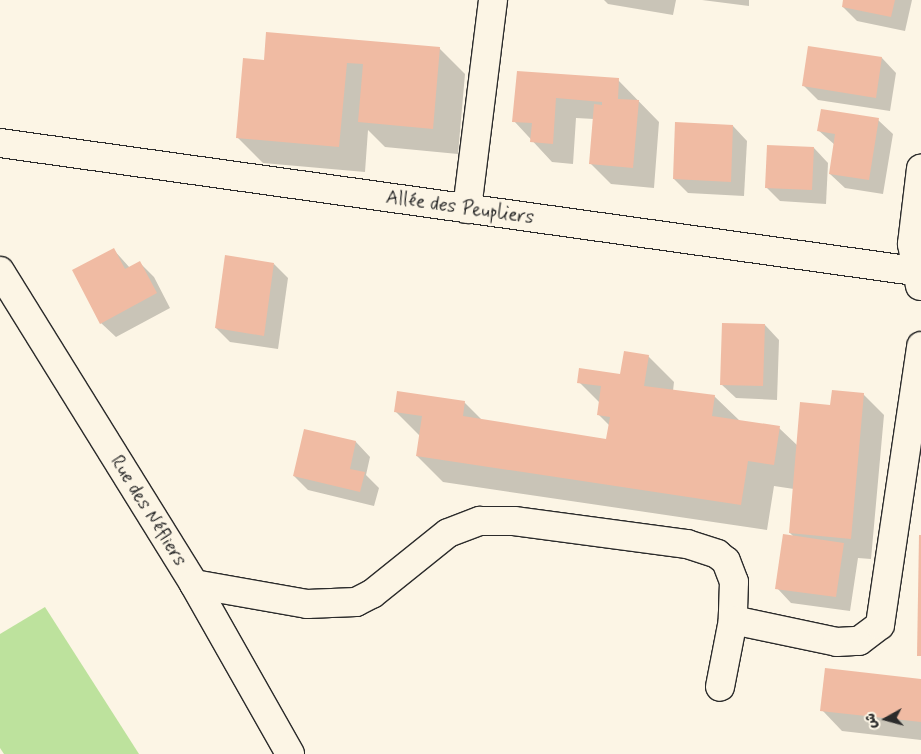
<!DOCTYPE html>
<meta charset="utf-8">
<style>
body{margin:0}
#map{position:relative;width:921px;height:754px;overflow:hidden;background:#fcf5e5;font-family:Mynerve,"Playpen Sans Arabic",sans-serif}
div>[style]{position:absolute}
.green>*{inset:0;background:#bde29d}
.shadow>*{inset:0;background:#0003}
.building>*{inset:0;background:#f0bba3}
.roads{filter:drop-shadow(1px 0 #2b2b2b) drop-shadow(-1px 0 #2b2b2b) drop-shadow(0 1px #2b2b2b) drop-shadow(0 -1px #2b2b2b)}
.minor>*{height:28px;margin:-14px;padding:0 14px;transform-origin:14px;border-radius:14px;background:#fcf5e5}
span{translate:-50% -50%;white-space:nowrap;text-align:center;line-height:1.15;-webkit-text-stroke:5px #fcf5e5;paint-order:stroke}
.street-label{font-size:19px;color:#2b2b2b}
.north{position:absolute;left:861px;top:694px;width:50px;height:50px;-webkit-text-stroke:4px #fcf5e5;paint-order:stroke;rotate:263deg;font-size:14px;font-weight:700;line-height:20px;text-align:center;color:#2b2b2b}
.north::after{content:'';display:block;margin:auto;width:18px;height:22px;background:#2b2b2b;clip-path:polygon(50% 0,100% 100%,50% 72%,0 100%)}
</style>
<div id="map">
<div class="green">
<div style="clip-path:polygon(45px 607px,139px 754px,4px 754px,0 748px,0 634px)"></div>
</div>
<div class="shadow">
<div style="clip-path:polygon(604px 0,676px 0,673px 15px,608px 4px)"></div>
<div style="clip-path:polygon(702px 0,749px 0,749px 6px)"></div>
<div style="clip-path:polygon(844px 0,912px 0,905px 31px,857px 21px,843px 7px)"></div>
<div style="clip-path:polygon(439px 48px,465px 74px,458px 154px,385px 147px,368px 130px,365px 172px,263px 163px,237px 137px,265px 61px)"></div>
<div style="clip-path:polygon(882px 58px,896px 73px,890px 111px,818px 100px,804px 86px)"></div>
<div style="clip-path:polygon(518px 72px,618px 80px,659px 122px,654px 188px,611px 184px,591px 164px,594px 119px,576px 118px,573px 164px,552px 162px,514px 121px)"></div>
<div style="clip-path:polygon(878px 120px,893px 134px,883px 194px,845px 188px,830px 174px,835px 145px,818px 130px)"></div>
<div style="clip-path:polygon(733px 126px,747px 141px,744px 196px,688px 193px,674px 179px)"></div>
<div style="clip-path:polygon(814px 148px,828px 163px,826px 204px,780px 201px,766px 187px)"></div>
<div style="clip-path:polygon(113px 249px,130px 268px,140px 263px,154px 277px,170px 308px,116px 337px,101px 323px)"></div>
<div style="clip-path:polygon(274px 264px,288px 278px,278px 349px,230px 342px,216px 328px)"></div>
<div style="clip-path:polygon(765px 325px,779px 340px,777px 400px,736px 398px,721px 384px)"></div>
<div style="clip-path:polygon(648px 356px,674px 382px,673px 391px,714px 396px,740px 421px,779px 428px,798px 446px,831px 406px,863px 394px,884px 415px,871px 559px,858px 558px,850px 611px,791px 603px,777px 588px,794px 537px,790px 533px,794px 489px,774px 486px,767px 530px,443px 482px,417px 456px,420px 436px,395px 411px,464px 402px,482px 420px,608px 440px,610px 426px,598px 414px,600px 403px,579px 382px,621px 376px)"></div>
<div style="clip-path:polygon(305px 430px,356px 442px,370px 457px,366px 475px,379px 488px,374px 506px,308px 490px,294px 476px)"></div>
<div style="clip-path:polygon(921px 680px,921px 740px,842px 731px,822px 710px)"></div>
</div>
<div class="building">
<div style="clip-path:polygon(843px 0,895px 0,891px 17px,842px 7px)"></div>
<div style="clip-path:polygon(266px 32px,440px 47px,433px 129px,358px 122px,363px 64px,347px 63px,339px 147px,236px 138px,243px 58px,264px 60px)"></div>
<div style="clip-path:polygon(808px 46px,882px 57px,876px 98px,802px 86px)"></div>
<div style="clip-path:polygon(517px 71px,619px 78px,618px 99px,639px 100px,633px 168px,589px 164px,594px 104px,602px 105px,602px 102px,556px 98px,553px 144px,530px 142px,532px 123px,512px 122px)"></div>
<div style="clip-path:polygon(821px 109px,879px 118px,869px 180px,829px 174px,835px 134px,817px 131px)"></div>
<div style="clip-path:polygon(675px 122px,733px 125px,731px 182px,673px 179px)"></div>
<div style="clip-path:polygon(767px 145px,814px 147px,812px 190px,765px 188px)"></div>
<div style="clip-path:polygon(114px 248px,125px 269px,140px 261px,157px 293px,100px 324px,72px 270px)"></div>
<div style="clip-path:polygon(225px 255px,274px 263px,264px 336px,215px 328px)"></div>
<div style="clip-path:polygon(722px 323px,765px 324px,763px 386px,720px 385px)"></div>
<div style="clip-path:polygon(624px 351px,649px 355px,644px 386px,715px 395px,712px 416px,780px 426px,774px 465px,748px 461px,741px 505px,416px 456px,422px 416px,394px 412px,397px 391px,465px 401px,463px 416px,606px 439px,610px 417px,597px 415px,601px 386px,577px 383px,579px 368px,620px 374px)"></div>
<div style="clip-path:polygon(832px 390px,864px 393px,851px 539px,789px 533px,800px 402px,830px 405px)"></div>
<div style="clip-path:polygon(304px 429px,356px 441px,350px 469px,365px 472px,360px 492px,293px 476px)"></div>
<div style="clip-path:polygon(783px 534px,844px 543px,836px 597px,775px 589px)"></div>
<div style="clip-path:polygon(919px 535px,921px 535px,921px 656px,917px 656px)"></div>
<div style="clip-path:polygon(825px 668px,921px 679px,921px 722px,820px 711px)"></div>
</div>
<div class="roads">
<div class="minor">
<div style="left:0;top:143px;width:930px;rotate:7.97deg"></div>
<div style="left:467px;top:209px;width:211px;rotate:-82.9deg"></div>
<div style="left:0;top:271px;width:368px;rotate:58.2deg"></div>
<div style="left:194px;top:584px;width:195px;rotate:60.5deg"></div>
<div style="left:920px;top:286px;width:43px;rotate:-100.8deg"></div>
<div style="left:912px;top:244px;width:76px;rotate:-83.2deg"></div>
<div style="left:194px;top:584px;width:115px;rotate:10deg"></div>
<div style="left:307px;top:604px;width:49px;rotate:-2.3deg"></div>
<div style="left:356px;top:602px;width:18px;rotate:-27deg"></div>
<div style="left:372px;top:594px;width:97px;rotate:-38.8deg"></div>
<div style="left:448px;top:533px;width:34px;rotate:-21deg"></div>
<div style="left:480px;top:521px;width:34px"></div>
<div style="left:514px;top:521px;width:175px;rotate:7.6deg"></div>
<div style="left:687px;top:544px;width:32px;rotate:18deg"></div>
<div style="left:717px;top:554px;width:11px;rotate:38deg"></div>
<div style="left:726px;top:561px;width:22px;rotate:69deg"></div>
<div style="left:734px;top:582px;width:38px;rotate:92deg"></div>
<div style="left:733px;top:620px;width:68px;rotate:101deg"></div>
<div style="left:733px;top:620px;width:106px;rotate:11.9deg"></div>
<div style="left:837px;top:642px;width:22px;rotate:-3deg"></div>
<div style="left:859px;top:641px;width:26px;rotate:-37deg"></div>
<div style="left:880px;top:625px;width:282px;rotate:-81.6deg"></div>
</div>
</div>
<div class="street-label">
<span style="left:460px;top:208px;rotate:8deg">Allée des Peupliers</span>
<span style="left:148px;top:511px;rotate:58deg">Rue des Néfliers</span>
</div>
<div class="north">ش</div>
</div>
